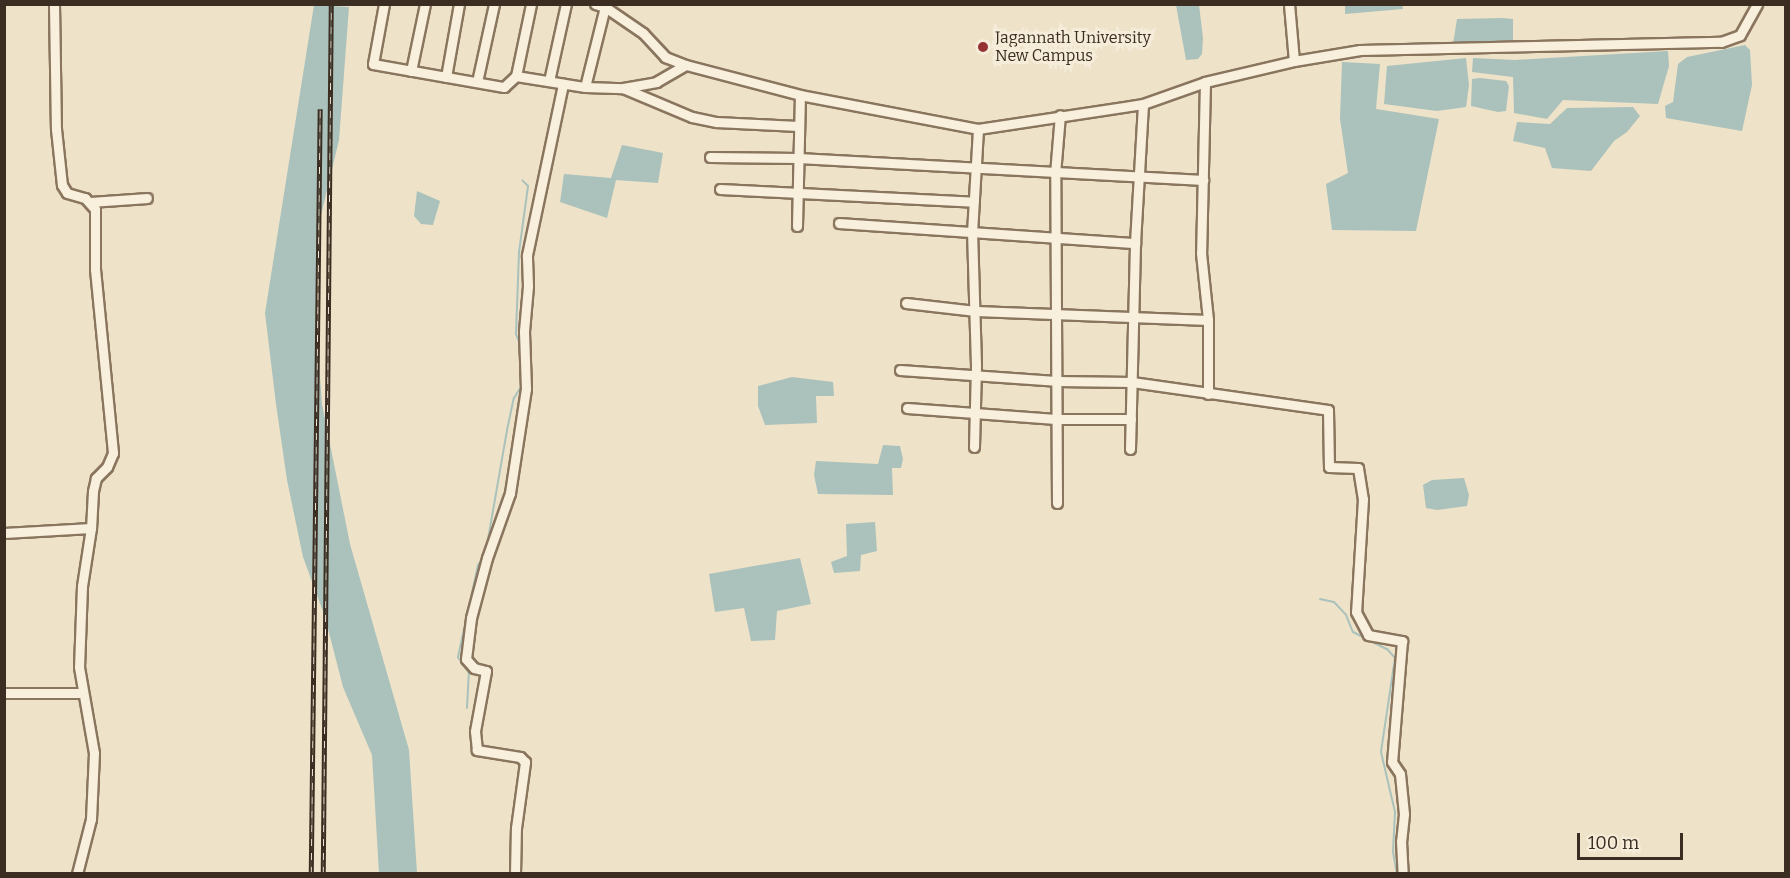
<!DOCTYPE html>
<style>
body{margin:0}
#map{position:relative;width:1790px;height:878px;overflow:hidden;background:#eee2c9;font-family:Bitter,serif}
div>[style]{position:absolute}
.water>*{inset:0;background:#aac2bb}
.stream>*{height:2px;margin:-1px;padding:0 1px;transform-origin:1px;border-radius:1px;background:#aac2bb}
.roads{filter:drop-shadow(2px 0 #8a755e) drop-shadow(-2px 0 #8a755e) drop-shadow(0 2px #8a755e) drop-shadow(0 -2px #8a755e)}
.minor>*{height:9px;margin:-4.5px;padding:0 4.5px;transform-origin:4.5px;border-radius:4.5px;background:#f8f0dd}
.rail>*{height:4.5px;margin-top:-2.25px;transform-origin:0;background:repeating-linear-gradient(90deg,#f5ecd9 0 7px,#3b2d21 0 14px);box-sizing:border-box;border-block:2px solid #3b2d21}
.dots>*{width:16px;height:16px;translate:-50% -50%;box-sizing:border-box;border:3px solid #f5ecd9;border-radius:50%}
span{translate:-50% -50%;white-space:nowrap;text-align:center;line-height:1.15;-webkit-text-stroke:6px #f5ecd9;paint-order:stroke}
.poi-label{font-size:16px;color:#3b2d21}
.left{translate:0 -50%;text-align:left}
.frame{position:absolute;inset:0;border:6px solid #3b2d21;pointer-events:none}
.scale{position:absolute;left:1577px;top:833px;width:106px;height:27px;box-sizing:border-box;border:3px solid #3b2d21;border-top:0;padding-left:8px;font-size:18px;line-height:21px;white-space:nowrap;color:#3b2d21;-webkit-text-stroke:4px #f5ecd9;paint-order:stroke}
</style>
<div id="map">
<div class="water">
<div style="clip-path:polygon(314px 5px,349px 7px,339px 140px,318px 228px,316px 323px,322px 404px,350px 544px,409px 750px,417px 873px,379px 873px,372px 755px,343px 687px,325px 617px,303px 557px,287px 480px,276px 404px,265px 313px)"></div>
<div style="clip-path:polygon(1176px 5px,1199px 5px,1203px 38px,1202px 54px,1198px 59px,1186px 60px)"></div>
<div style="clip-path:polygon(1345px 5px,1402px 5px,1403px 9px,1345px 14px)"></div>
<div style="clip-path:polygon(1503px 18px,1513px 19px,1513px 41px,1453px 44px,1457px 19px)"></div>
<div style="clip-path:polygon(1745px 45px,1750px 50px,1752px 85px,1742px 131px,1666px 118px,1665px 106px,1673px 102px,1678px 64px,1687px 57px)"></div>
<div style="clip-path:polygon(1668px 51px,1669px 66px,1658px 104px,1563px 100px,1547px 119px,1514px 113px,1513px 77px,1472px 72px,1473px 58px,1515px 60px)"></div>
<div style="clip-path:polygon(1466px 58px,1469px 85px,1466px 107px,1437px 111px,1384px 104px,1387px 66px)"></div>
<div style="clip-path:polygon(1342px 62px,1380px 64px,1376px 109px,1439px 119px,1416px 231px,1332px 230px,1326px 184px,1348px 173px,1340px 119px)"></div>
<div style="clip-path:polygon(1480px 78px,1506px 81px,1509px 86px,1506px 111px,1498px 112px,1471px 106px,1472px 79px)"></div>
<div style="clip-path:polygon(1633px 107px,1640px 116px,1627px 132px,1614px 141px,1591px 171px,1552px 168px,1545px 148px,1513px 141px,1517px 122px,1550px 124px,1567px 108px)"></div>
<div style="clip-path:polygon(622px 145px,663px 153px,658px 183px,616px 180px,607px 218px,560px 202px,564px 174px,611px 178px)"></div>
<div style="clip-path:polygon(417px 191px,440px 201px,433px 225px,421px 224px,414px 216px)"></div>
<div style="clip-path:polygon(792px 377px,833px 382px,834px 396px,816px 396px,817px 423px,765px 425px,758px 406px,758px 386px)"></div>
<div style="clip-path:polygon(883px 445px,900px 446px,903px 459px,901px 468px,892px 468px,893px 495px,818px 494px,814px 475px,816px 461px,878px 464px)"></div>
<div style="clip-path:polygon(1464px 478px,1469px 495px,1467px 506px,1437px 510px,1426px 508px,1423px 485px,1432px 480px)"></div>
<div style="clip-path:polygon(875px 522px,877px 551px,861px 555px,860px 571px,834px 573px,831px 562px,847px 556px,846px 524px)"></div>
<div style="clip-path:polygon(800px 558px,811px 604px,777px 611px,775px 640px,751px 641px,744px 608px,715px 612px,709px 574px)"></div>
</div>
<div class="stream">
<div style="left:520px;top:344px;width:11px;rotate:-112deg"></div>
<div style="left:516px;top:334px;width:82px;rotate:-87.9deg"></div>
<div style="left:519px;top:252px;width:67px;rotate:-82.2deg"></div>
<div style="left:528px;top:186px;width:8px;rotate:-135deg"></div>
<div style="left:487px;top:545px;width:117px;rotate:-80.1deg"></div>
<div style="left:507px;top:430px;width:33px;rotate:-78deg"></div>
<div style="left:514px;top:398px;width:15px;rotate:-58deg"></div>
<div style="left:1320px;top:599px;width:14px;rotate:12deg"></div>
<div style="left:1334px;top:602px;width:18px;rotate:47deg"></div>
<div style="left:1346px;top:615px;width:18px;rotate:68deg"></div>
<div style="left:1353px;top:632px;width:38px;rotate:27deg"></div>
<div style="left:1387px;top:649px;width:12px;rotate:48deg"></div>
<div style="left:1395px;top:658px;width:95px;rotate:98.5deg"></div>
<div style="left:1381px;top:752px;width:62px;rotate:76.9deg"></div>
<div style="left:1395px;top:812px;width:40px;rotate:92.9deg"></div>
<div style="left:1393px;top:852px;width:22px;rotate:80deg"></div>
<div style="left:467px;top:708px;width:35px;rotate:-87deg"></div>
<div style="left:469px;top:673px;width:19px;rotate:-125deg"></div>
<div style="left:458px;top:657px;width:94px;rotate:-77.7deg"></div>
<div style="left:478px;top:565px;width:8px;rotate:-50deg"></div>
</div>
<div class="roads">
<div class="minor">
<div style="left:54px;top:4px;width:125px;rotate:89.1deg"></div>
<div style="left:56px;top:129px;width:56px;rotate:83.9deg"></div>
<div style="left:62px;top:185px;width:9px;rotate:58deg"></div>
<div style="left:67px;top:193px;width:19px;rotate:16deg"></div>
<div style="left:85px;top:198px;width:15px;rotate:48deg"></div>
<div style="left:95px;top:209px;width:60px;rotate:90deg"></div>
<div style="left:95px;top:269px;width:185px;rotate:84.4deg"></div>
<div style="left:113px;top:453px;width:15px;rotate:113deg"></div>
<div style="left:107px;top:467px;width:16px;rotate:135deg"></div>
<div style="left:96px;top:478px;width:13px;rotate:103deg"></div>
<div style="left:93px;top:491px;width:37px;rotate:93deg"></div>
<div style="left:91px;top:528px;width:59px;rotate:98.8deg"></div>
<div style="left:82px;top:586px;width:81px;rotate:92.1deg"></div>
<div style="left:79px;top:667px;width:87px;rotate:80.1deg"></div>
<div style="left:94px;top:753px;width:66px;rotate:92.6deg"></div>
<div style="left:91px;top:819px;width:57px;rotate:104.3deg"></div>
<div style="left:384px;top:4px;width:61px;rotate:100.4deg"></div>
<div style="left:373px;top:64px;width:133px;rotate:10deg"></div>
<div style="left:504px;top:87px;width:16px;rotate:-43deg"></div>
<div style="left:516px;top:76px;width:70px;rotate:9.1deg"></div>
<div style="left:585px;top:87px;width:82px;rotate:-76deg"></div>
<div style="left:595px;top:4px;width:10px;rotate:17deg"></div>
<div style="left:605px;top:7px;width:46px;rotate:34.4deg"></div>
<div style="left:643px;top:33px;width:33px;rotate:47deg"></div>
<div style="left:665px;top:57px;width:22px;rotate:21deg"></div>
<div style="left:1289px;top:4px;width:57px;rotate:85deg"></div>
<div style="left:411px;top:71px;width:68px;rotate:-78.2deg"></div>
<div style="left:516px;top:76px;width:74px;rotate:-78.2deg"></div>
<div style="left:446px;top:77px;width:74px;rotate:-79.9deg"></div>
<div style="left:549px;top:81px;width:79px;rotate:-77.6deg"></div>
<div style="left:477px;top:82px;width:80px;rotate:-77.7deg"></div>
<div style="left:1205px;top:82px;width:171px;rotate:91.3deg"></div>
<div style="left:1201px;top:253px;width:67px;rotate:84deg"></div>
<div style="left:585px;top:87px;width:38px;rotate:2deg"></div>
<div style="left:623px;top:88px;width:34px;rotate:-10deg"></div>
<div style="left:656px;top:82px;width:34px;rotate:-30deg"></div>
<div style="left:686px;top:65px;width:118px;rotate:14.7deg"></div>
<div style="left:800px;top:95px;width:181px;rotate:10.8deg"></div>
<div style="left:978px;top:129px;width:167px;rotate:-8.6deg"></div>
<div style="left:1143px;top:104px;width:66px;rotate:-19.5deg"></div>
<div style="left:1205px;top:82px;width:91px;rotate:-13.3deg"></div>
<div style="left:1294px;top:61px;width:67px;rotate:-9.5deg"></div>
<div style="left:1360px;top:50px;width:361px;rotate:-1.3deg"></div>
<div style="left:1721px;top:42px;width:20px;rotate:-20deg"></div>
<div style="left:1740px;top:35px;width:35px;rotate:-61deg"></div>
<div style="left:623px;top:88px;width:75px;rotate:22.8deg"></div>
<div style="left:692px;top:117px;width:25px;rotate:12deg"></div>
<div style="left:716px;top:122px;width:82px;rotate:2.8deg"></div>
<div style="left:710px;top:157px;width:88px;rotate:0.7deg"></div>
<div style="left:798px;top:158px;width:406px;rotate:3.1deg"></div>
<div style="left:720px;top:189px;width:254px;rotate:2.9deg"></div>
<div style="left:91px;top:202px;width:56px;rotate:-4.1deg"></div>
<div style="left:839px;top:223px;width:297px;rotate:3.9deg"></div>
<div style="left:797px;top:226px;width:131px;rotate:-88.7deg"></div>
<div style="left:906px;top:303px;width:70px;rotate:6.5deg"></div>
<div style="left:976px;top:311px;width:232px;rotate:2.2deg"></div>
<div style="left:1208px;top:320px;width:74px;rotate:90deg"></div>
<div style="left:900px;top:370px;width:156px;rotate:4deg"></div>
<div style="left:1056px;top:381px;width:76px;rotate:0.8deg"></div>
<div style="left:1132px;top:382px;width:198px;rotate:8.1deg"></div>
<div style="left:1328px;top:410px;width:57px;rotate:89deg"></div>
<div style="left:1329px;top:467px;width:29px;rotate:2deg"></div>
<div style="left:1358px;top:468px;width:31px;rotate:81deg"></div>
<div style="left:1363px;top:499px;width:113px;rotate:93.5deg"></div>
<div style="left:1356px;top:612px;width:26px;rotate:62deg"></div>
<div style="left:1368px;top:635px;width:35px;rotate:10deg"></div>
<div style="left:1402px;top:641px;width:121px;rotate:94.7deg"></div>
<div style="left:1392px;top:762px;width:14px;rotate:56deg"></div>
<div style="left:1400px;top:774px;width:40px;rotate:84.3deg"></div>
<div style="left:1404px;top:814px;width:27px;rotate:96deg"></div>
<div style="left:1401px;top:841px;width:33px;rotate:87deg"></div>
<div style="left:907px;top:408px;width:149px;rotate:4.2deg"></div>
<div style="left:1056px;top:419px;width:75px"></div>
<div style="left:974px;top:447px;width:82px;rotate:-88.6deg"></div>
<div style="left:976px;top:365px;width:132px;rotate:-91.7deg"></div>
<div style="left:972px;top:233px;width:104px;rotate:-86.7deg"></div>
<div style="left:1130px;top:449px;width:206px;rotate:-88.6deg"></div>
<div style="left:1135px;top:243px;width:139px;rotate:-86.7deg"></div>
<div style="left:1057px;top:503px;width:329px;rotate:-90.3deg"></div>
<div style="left:1055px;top:174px;width:59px;rotate:-85.2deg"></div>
<div style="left:4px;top:533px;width:87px;rotate:-3.3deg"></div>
<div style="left:4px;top:693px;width:77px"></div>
<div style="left:515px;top:874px;width:46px;rotate:-88.8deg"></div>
<div style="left:516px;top:828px;width:67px;rotate:-82.2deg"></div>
<div style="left:525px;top:762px;width:7px;rotate:-135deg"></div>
<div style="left:520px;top:757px;width:44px;rotate:-170.8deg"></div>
<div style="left:477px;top:750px;width:19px;rotate:-96deg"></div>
<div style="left:475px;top:731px;width:61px;rotate:-79.6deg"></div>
<div style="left:486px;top:671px;width:12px;rotate:-166deg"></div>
<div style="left:474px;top:668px;width:12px;rotate:-132deg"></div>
<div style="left:466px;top:659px;width:41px;rotate:-83deg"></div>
<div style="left:471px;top:618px;width:62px;rotate:-75.1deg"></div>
<div style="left:487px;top:558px;width:69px;rotate:-70.5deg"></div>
<div style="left:510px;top:493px;width:105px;rotate:-81.3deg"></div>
<div style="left:526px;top:389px;width:58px;rotate:-92deg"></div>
<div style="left:524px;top:331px;width:45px;rotate:-84.9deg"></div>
<div style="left:528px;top:286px;width:31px;rotate:-92deg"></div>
<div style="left:527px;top:255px;width:175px;rotate:-78.1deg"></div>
</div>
</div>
<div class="rail">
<div style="left:311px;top:874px;width:765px;rotate:-89.33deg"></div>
<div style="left:323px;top:874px;width:870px;rotate:-89.47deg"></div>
</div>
<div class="dots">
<div style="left:983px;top:47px;background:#973032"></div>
</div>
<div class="poi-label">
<span class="left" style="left:995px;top:47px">Jagannath University<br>New Campus</span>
</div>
<div class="frame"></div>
<div class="scale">100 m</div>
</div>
